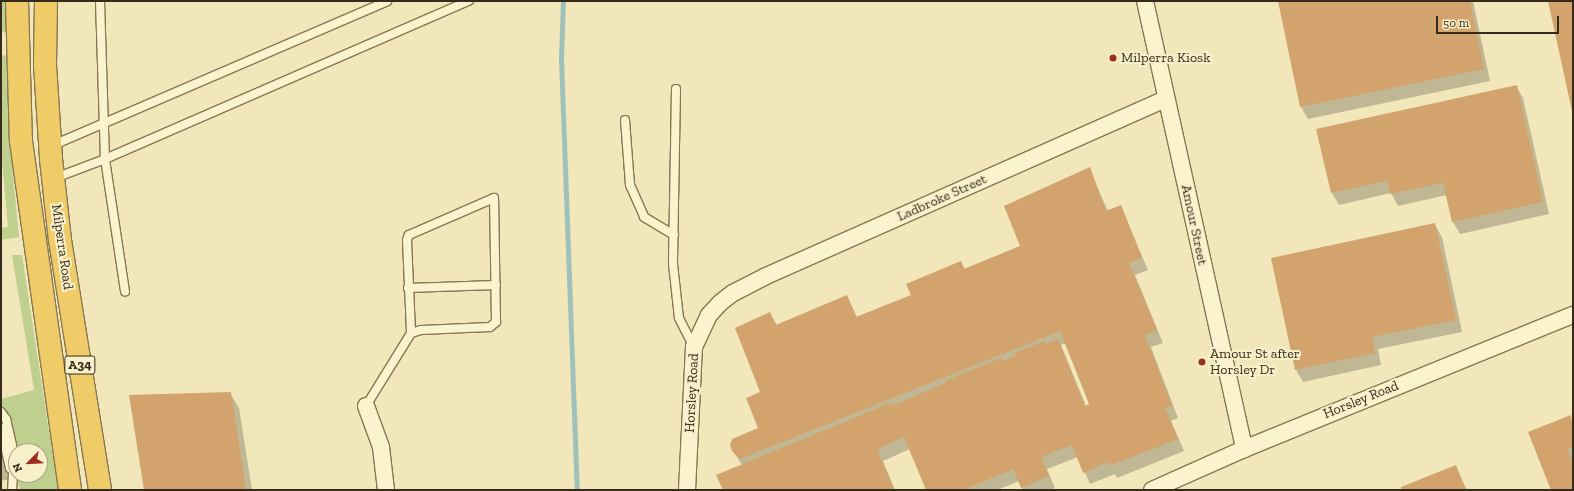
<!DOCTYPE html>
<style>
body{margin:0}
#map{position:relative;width:1574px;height:491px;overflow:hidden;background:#f1e7ba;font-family:"Zilla Slab",serif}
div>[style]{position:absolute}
.green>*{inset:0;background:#bfcf8e}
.shadow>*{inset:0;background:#0003}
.stream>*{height:5px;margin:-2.5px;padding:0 2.5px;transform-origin:2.5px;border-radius:2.5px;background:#9fc1bb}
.building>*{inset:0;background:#d2a36d}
.roads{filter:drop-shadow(1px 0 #887653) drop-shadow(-1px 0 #887653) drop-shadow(0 1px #887653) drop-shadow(0 -1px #887653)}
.service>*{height:8px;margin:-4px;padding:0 4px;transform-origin:4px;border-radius:4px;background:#fbf3ce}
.minor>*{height:16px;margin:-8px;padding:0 8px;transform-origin:8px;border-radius:8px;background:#fbf3ce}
.trunk>*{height:22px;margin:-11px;padding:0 11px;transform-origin:11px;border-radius:11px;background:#f0cc68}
.dots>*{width:11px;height:11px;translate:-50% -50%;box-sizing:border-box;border:2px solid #f8f0ca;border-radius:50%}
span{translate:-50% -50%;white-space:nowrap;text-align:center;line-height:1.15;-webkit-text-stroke:4px #f8f0ca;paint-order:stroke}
.shield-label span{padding:1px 3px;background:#f8f0ca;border:1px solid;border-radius:3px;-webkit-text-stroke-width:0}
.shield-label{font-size:13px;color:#362b1a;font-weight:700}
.poi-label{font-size:14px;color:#362b1a}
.left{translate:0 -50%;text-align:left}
.street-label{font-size:14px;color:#362b1a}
.frame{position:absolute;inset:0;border:2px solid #362b1a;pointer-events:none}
.north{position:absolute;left:8px;top:443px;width:40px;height:40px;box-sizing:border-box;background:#f8f0ca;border:1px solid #aaa184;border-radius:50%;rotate:246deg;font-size:11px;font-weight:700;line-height:16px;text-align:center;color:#362b1a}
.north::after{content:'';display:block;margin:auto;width:14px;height:18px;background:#9b2e20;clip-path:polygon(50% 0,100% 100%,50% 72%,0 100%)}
.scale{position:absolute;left:1436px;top:16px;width:123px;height:18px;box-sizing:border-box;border:2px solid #362b1a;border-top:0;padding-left:5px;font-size:12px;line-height:14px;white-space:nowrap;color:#362b1a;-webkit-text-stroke:3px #f8f0ca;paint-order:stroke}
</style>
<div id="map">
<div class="green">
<div style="clip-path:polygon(1px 1px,7px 1px,7px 31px,1px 33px)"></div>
<div style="clip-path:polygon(1px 55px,7px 56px,9px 133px,19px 237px,1px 240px,1px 228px,8px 227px,1px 151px)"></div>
<div style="clip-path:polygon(12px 255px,22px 255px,58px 490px,20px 490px,16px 475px,40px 475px,40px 451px,18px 451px,7px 413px,1px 406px,1px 399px,34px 390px)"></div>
</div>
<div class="shadow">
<div style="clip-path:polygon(1279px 1px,1473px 1px,1490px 81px,1308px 119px,1301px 107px)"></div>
<div style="clip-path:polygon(1516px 86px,1523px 98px,1549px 214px,1460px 234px,1453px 222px,1447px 195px,1398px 206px,1391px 193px,1339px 205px,1332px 193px)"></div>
<div style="clip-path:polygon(evenodd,1089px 169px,1108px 211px,1120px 206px,1148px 270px,1135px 275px,1163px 343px,1151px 347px,1178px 418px,1171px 421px,1184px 451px,1117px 478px,1115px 474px,1090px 484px,1078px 457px,1047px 469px,1055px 488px,1050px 490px,1023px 490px,1019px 481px,997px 490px,927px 490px,910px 449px,883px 461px,895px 490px,724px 490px,742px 465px,733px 451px,759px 429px,770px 314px,777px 325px,847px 296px,857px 317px,912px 296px,961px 262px,965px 270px,1021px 246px,1089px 169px,1066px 343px,1090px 404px,1086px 406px,1061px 345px,1066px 343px)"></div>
<div style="clip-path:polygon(1435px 225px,1442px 237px,1462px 332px,1378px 349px,1381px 365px,1303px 382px,1296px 370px,1272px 259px)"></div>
<div style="clip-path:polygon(230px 393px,239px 408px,252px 490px,145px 490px)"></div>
<div style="clip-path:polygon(1570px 416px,1573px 421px,1573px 490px,1552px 490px)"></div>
<div style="clip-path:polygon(1px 449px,10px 479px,1px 481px)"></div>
<div style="clip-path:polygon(1455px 466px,1467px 490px,1404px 490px)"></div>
</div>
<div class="stream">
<div style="left:563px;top:1px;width:58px;rotate:92deg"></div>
<div style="left:561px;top:59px;width:431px;rotate:87.9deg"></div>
</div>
<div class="building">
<div style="clip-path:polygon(1278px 1px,1470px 1px,1484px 69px,1300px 107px)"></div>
<div style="clip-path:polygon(1548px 1px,1573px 1px,1573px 111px,1572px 111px)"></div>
<div style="clip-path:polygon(1517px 85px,1543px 202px,1452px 222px,1443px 183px,1390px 194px,1387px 181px,1331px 193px,1316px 129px)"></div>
<div style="clip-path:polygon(1090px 167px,1106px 211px,1121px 205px,1142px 257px,1129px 263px,1157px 330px,1145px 335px,1172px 406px,1165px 408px,1178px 439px,1109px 466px,1108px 462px,1083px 473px,1072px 445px,1041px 457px,1049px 476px,1021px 488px,1013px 469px,963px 490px,926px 490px,904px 437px,877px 449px,894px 490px,723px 490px,716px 475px,890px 403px,891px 406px,946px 383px,945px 381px,1001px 358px,1003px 361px,1015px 356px,1014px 353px,1045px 341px,1046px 344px,1058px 339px,1085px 406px,1089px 404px,1060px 331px,740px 459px,732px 451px,730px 445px,732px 439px,758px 428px,746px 398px,760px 392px,735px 328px,770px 312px,776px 325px,847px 295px,856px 317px,911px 295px,906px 284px,961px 261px,964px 269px,1020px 246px,1004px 206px)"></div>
<div style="clip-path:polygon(1435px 223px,1456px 320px,1372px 337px,1375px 353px,1295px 370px,1271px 258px)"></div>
<div style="clip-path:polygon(231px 392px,246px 490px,144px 490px,129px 395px)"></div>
<div style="clip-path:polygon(1571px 415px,1573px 447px,1567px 449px,1573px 463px,1573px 490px,1551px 490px,1528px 432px)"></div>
<div style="clip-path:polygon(1456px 465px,1466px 490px,1402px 490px,1401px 487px)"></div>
</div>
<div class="roads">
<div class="service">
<div style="left:100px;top:1px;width:158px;rotate:88.2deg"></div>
<div style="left:105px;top:159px;width:134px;rotate:81.4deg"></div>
<div style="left:676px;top:89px;width:175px;rotate:91deg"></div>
<div style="left:673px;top:264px;width:54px;rotate:83.7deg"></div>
<div style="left:679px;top:318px;width:33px;rotate:63deg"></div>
<div style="left:625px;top:120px;width:65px;rotate:85.6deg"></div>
<div style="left:630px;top:185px;width:35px;rotate:66deg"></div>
<div style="left:644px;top:217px;width:35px;rotate:31deg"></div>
<div style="left:51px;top:146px;width:366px;rotate:-23.3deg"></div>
<div style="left:55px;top:178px;width:53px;rotate:-20.8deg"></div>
<div style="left:105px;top:159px;width:397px;rotate:-23.5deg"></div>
<div style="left:408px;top:288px;width:88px;rotate:-2deg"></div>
<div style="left:366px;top:406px;width:86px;rotate:-58.3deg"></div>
<div style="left:411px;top:333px;width:10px;rotate:-17deg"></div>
<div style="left:421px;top:330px;width:69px;rotate:-2.5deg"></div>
<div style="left:490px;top:327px;width:8px;rotate:-40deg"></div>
<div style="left:496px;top:322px;width:124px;rotate:-90.9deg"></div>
<div style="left:494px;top:198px;width:93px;rotate:156.5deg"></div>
<div style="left:409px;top:235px;width:5px;rotate:112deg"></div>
<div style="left:407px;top:240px;width:93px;rotate:87.5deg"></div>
<div style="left:1px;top:412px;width:9px;rotate:54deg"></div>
<div style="left:6px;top:419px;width:36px;rotate:77deg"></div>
<div style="left:14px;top:454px;width:36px;rotate:93deg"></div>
<div style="left:1px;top:428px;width:41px;rotate:77.3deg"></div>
</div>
<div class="minor">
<div style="left:1145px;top:1px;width:459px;rotate:77.5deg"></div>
<div style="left:366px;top:406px;width:44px;rotate:69.9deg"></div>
<div style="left:381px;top:447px;width:43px;rotate:83.4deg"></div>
<div style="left:687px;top:490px;width:143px;rotate:-87.2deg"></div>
<div style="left:694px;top:347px;width:35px;rotate:-65deg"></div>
<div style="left:709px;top:315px;width:16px;rotate:-47deg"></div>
<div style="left:720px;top:303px;width:16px;rotate:-38deg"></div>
<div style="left:733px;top:293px;width:37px;rotate:-27deg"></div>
<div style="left:766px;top:276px;width:437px;rotate:-23.9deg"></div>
<div style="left:1152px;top:490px;width:101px;rotate:-24deg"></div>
<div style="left:1244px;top:449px;width:355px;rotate:-22.2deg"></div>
</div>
<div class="trunk">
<div style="left:17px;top:1px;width:140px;rotate:88.4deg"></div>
<div style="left:21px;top:141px;width:352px;rotate:82deg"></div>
<div style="left:46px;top:1px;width:64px;rotate:90.9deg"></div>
<div style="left:45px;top:65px;width:94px;rotate:86.3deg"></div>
<div style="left:51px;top:159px;width:81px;rotate:83.7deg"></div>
<div style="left:60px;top:240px;width:253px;rotate:80.9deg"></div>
</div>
</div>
<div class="dots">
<div style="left:1113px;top:58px;background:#9b2e20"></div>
<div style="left:1202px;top:362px;background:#9b2e20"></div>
</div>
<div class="shield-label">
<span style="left:80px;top:365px">A34</span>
</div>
<div class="poi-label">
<span class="left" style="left:1121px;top:58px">Milperra Kiosk</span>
<span class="left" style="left:1210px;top:362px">Amour St after<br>Horsley Dr</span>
</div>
<div class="street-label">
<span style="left:942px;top:198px;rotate:-24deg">Ladbroke Street</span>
<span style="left:1194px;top:225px;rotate:78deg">Amour Street</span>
<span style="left:62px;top:247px;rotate:82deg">Milperra Road</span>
<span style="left:692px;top:393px;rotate:-87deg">Horsley Road</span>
<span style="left:1361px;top:400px;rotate:-22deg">Horsley Road</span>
</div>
<div class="frame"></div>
<div class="north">N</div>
<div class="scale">50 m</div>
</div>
